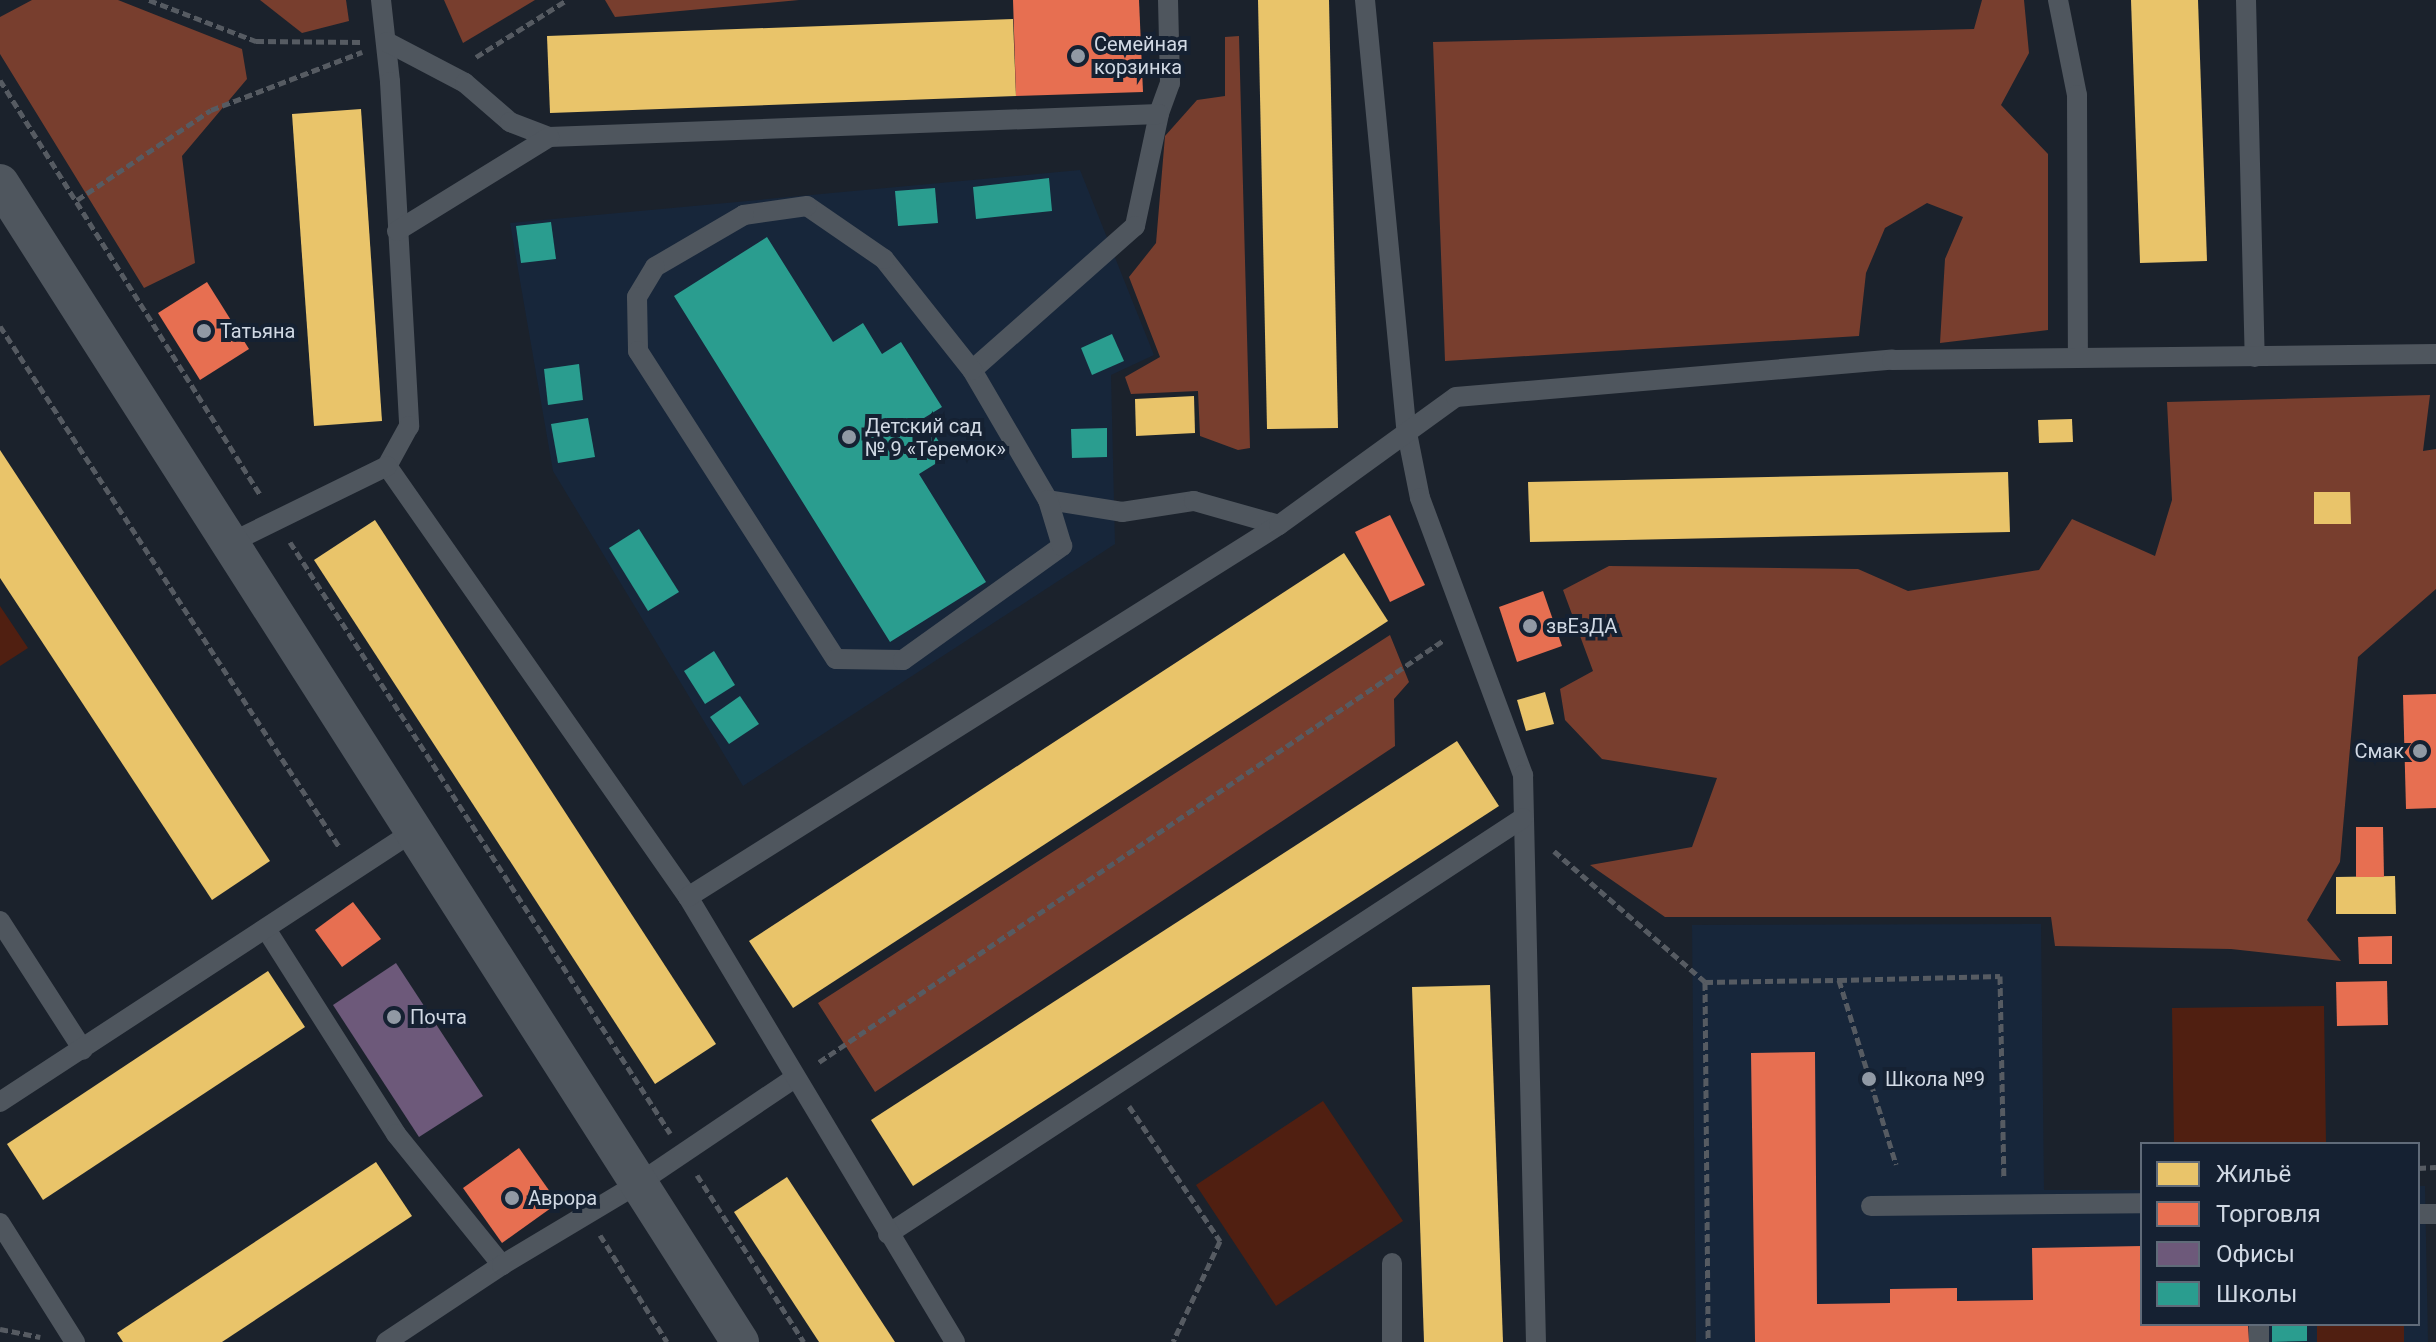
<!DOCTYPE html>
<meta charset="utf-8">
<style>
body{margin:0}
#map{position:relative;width:2436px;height:1342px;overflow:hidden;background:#1b222c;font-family:Roboto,sans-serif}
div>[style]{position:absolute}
.built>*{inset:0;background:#17263a}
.green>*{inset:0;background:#501f11}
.forest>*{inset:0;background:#783e2e}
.homes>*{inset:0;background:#e9c46a}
.shops>*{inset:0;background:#e76f51}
.offices>*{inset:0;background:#6d597a}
.schools>*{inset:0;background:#2a9d8f}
.path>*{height:5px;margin-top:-2.5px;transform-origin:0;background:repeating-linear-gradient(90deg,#565b62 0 8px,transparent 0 12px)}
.lane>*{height:20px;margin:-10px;padding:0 10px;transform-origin:10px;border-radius:10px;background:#4f565e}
.street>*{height:38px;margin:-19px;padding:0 19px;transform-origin:19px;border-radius:19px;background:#4f565e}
.dots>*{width:22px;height:22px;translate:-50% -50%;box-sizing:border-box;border:4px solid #152132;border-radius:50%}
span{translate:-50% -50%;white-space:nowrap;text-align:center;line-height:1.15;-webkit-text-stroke:8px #152132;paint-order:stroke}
.poi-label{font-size:20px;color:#d1d9e4}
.left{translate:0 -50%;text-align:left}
.right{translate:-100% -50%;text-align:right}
.legend{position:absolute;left:2140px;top:1142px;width:280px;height:184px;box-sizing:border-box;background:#152132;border:2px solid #606b79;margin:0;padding:10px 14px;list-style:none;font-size:24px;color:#d1d9e4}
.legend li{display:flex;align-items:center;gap:16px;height:40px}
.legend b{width:40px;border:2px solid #606b79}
</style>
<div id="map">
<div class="built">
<div style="clip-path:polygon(1080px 170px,1154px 355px,1111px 375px,1115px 544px,743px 786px,553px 471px,510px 223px)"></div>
<div style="clip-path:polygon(2041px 924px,2044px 1190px,2142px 1190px,2142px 1324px,2418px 1324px,2418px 1186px,2425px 1186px,2428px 1342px,1696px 1342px,1692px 925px)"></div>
</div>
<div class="green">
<div style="clip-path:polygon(0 606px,28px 648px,0 666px)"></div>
<div style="clip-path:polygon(2324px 1006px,2326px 1144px,2174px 1144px,2172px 1008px)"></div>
<div style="clip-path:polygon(1323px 1101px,1403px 1221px,1276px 1306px,1196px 1185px)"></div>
<div style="clip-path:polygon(2317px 1324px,2404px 1324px,2404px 1342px,2317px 1342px)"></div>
</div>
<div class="forest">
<div style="clip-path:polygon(32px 0,118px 0,242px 49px,247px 79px,182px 156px,195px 263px,144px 288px,0 54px,0 17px)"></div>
<div style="clip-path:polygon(260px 0,346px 0,349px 21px,302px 33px)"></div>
<div style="clip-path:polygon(444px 0,535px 0,463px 43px)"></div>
<div style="clip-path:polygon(605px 0,799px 0,615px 17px)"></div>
<div style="clip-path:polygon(1982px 0,2024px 0,2029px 53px,2001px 105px,2048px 154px,2048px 330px,1940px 343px,1945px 259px,1963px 217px,1927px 203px,1885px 228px,1866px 273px,1859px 336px,1445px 361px,1433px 42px,1974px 29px)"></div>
<div style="clip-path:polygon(1239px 36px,1250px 448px,1238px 450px,1200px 436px,1198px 391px,1131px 394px,1125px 377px,1160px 357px,1129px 277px,1156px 243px,1165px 136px,1197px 100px,1225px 96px,1225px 37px)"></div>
<div style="clip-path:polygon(2430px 395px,2423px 451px,2436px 449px,2436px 589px,2358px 657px,2340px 862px,2307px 920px,2341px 961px,2231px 949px,2055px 946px,2051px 917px,1665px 917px,1590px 865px,1692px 847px,1717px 778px,1602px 759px,1565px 720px,1560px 689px,1593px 671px,1563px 590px,1609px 566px,1858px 569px,1908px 591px,2039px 570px,2072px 519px,2155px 556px,2172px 500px,2167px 402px)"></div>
<div style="clip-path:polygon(1390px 635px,1409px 682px,1394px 699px,1395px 746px,875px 1092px,818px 1003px)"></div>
</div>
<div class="homes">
<div style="clip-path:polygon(1258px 0,1329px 0,1338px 428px,1267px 429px)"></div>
<div style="clip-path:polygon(2131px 0,2198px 0,2207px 261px,2140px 263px)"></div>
<div style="clip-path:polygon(1013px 19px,1016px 96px,550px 113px,547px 36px)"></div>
<div style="clip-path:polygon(361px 109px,382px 421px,314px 426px,292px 114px)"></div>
<div style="clip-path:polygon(1194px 396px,1195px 433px,1136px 436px,1135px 399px)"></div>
<div style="clip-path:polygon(2072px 419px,2073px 442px,2039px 443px,2038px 420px)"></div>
<div style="clip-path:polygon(0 450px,270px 861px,212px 900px,0 578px)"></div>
<div style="clip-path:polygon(2008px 472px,2010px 532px,1530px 542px,1528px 482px)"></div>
<div style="clip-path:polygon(2314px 492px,2350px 492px,2351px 524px,2314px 524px)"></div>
<div style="clip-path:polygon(375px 520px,716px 1044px,655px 1084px,314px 560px)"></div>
<div style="clip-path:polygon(1344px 553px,1388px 621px,793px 1008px,749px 941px)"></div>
<div style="clip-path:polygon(1545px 692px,1554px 724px,1526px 731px,1517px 700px)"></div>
<div style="clip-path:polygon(1457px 741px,1499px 806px,913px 1186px,871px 1120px)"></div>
<div style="clip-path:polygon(2395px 876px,2396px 914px,2336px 914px,2336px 877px)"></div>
<div style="clip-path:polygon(268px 971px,305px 1027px,43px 1200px,7px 1144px)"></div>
<div style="clip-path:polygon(1490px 985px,1503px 1342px,1424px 1342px,1412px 987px)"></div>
<div style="clip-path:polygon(376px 1162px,412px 1216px,222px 1342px,123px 1342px,117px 1333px)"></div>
<div style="clip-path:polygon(787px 1177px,895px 1342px,819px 1342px,734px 1212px)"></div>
</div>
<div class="shops">
<div style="clip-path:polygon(1013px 0,1139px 0,1143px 92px,1016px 96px)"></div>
<div style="clip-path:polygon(207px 282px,249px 349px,200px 380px,158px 313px)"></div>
<div style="clip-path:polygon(1390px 515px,1425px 585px,1390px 602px,1355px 532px)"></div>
<div style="clip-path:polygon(1543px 591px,1562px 646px,1517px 662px,1499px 607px)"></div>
<div style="clip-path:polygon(2436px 694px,2436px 808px,2406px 809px,2403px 695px)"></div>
<div style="clip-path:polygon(2356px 827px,2383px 827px,2384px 877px,2356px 877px)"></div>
<div style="clip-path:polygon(353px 902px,381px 939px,342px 967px,315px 930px)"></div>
<div style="clip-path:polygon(2392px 936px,2392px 964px,2359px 964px,2358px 937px)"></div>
<div style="clip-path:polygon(2387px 981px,2388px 1025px,2337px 1026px,2336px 982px)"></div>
<div style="clip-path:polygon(1815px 1052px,1817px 1304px,1890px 1303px,1890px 1289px,1957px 1288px,1957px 1301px,2033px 1300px,2032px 1248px,2142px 1246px,2142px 1324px,2248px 1324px,2249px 1342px,1755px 1342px,1751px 1053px)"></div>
<div style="clip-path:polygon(519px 1148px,558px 1203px,502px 1243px,463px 1188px)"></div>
</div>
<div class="offices">
<div style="clip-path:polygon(396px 963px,483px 1096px,419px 1137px,333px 1005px)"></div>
</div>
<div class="schools">
<div style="clip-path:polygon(1049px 178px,1052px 211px,976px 219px,973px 187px)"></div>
<div style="clip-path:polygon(935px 188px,938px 223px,898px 226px,895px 191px)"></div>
<div style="clip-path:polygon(551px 222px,556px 259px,521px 263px,516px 226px)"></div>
<div style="clip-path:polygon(767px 237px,833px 342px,863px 323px,882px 354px,901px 342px,942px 407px,924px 418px,948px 456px,919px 474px,986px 582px,890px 642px,674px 296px)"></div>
<div style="clip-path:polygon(1112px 334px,1124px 361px,1092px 375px,1081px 348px)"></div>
<div style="clip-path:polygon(579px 364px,583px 400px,548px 405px,544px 369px)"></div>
<div style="clip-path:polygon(588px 418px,595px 457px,558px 463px,551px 424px)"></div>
<div style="clip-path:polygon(1107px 428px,1107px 457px,1072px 458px,1071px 429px)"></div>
<div style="clip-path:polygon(639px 529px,679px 592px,648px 611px,609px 548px)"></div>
<div style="clip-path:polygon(714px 651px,735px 685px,705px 704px,684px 671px)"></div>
<div style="clip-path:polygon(740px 696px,759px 724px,729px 744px,710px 717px)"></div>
<div style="clip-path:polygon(2272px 1324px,2307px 1324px,2307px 1341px,2272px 1342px)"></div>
</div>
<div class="path">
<div style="left:149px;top:0;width:115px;rotate:21deg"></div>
<div style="left:256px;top:41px;width:105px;rotate:0.5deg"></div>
<div style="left:476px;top:57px;width:107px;rotate:-32.1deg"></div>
<div style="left:0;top:80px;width:491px;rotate:57.9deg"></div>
<div style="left:77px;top:200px;width:161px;rotate:-33.9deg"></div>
<div style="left:211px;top:110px;width:162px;rotate:-21deg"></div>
<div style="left:0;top:326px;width:623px;rotate:56.92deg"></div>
<div style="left:290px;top:542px;width:703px;rotate:57.26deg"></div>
<div style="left:1554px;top:851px;width:200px;rotate:40.9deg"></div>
<div style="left:1705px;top:982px;width:134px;rotate:-0.9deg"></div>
<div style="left:1839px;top:980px;width:193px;rotate:72.8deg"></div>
<div style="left:1839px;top:980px;width:161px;rotate:-1.4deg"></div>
<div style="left:2000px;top:976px;width:202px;rotate:88.9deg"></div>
<div style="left:1705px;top:982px;width:360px;rotate:89.5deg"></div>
<div style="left:819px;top:1062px;width:754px;rotate:-34.03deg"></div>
<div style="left:1129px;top:1106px;width:163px;rotate:56deg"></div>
<div style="left:1220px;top:1241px;width:111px;rotate:115deg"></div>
<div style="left:2418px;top:1168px;width:18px;rotate:-3deg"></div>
<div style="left:697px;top:1175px;width:198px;rotate:57.4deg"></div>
<div style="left:600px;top:1235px;width:126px;rotate:57.9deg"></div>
<div style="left:0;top:1329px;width:41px;rotate:11.3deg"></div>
</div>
<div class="lane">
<div style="left:381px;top:0;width:82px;rotate:83.7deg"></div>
<div style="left:390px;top:82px;width:345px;rotate:86.8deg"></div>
<div style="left:409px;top:426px;width:46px;rotate:118.8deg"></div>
<div style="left:387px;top:466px;width:526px;rotate:55.07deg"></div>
<div style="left:1168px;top:0;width:83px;rotate:88.6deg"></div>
<div style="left:1170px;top:83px;width:33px;rotate:110deg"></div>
<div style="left:1159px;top:114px;width:115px;rotate:102.1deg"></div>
<div style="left:1135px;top:226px;width:217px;rotate:138.5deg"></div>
<div style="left:972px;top:370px;width:151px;rotate:59.7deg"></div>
<div style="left:1048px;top:500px;width:75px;rotate:9.2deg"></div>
<div style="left:1122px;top:512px;width:73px;rotate:-8.7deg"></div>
<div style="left:1194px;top:501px;width:88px;rotate:15.8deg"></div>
<div style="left:1365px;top:0;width:435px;rotate:84.5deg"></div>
<div style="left:1407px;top:433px;width:66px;rotate:78.7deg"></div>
<div style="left:1420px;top:498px;width:296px;rotate:69.6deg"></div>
<div style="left:1523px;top:775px;width:567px;rotate:88.69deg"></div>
<div style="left:2058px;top:0;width:97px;rotate:78.7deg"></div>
<div style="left:2077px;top:95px;width:260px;rotate:89.8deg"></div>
<div style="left:2246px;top:0;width:357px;rotate:88.6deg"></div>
<div style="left:387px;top:42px;width:88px;rotate:27.7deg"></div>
<div style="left:465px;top:83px;width:60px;rotate:40.9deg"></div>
<div style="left:510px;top:122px;width:42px;rotate:21deg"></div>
<div style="left:549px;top:137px;width:610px;rotate:-2.16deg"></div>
<div style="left:397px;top:231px;width:179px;rotate:-31.7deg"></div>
<div style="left:972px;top:370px;width:142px;rotate:-128.4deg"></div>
<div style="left:884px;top:259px;width:93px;rotate:-145.5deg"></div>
<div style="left:807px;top:206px;width:64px;rotate:171.9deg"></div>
<div style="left:744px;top:215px;width:103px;rotate:149.7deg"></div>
<div style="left:655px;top:267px;width:35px;rotate:121deg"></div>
<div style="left:637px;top:297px;width:54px;rotate:88.9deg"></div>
<div style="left:638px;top:351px;width:366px;rotate:57.3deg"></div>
<div style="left:836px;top:659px;width:67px;rotate:0.9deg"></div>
<div style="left:903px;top:660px;width:196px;rotate:-35.6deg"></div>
<div style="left:1062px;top:546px;width:48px;rotate:-106.9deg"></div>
<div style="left:230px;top:543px;width:175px;rotate:-26.1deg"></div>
<div style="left:0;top:921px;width:153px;rotate:57.2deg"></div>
<div style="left:266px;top:929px;width:243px;rotate:57.6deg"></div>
<div style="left:396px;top:1134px;width:169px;rotate:51deg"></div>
<div style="left:0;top:1102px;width:495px;rotate:-33.2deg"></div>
<div style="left:1871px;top:1206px;width:271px;rotate:-0.6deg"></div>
<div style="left:2418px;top:1214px;width:18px"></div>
<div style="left:0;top:1223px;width:141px;rotate:57.8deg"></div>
<div style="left:888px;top:1234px;width:759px;rotate:-33.23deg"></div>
<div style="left:1392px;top:1263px;width:79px;rotate:90deg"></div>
<div style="left:2259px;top:1324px;width:18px;rotate:90deg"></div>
<div style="left:386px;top:1342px;width:139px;rotate:-33.6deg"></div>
<div style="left:502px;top:1265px;width:160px;rotate:-30.9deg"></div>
<div style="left:639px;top:1183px;width:186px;rotate:-34deg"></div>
<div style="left:955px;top:1342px;width:519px;rotate:-120.96deg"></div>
<div style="left:688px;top:897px;width:698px;rotate:-32.19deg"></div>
<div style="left:1279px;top:525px;width:218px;rotate:-35.9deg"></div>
<div style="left:1456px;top:397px;width:438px;rotate:-4.9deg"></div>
<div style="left:1892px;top:360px;width:544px;rotate:-0.63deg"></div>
</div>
<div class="street">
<div style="left:0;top:183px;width:1375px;rotate:57.44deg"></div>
</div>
<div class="dots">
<div style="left:1078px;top:56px;background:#9199a4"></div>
<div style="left:204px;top:331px;background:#9199a4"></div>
<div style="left:849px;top:437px;background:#9199a4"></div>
<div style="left:1530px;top:626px;background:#9199a4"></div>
<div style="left:2420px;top:751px;background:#9199a4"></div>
<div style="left:394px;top:1017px;background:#9199a4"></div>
<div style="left:1869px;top:1079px;background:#9199a4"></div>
<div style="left:512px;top:1198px;background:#9199a4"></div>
</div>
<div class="poi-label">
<span class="left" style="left:1094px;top:56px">Семейная<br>корзинка</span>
<span class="left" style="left:220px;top:331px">Татьяна</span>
<span class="left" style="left:865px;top:438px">Детский сад<br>№ 9 «Теремок»</span>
<span class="left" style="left:1546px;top:626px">звЕзДА</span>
<span class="right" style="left:2404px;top:751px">Смак</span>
<span class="left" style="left:410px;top:1017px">Почта</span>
<span class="left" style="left:1885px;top:1079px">Школа №9</span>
<span class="left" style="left:528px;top:1198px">Аврора</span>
</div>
<ul class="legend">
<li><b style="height:22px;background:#e9c46a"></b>Жильё</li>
<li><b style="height:22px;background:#e76f51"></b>Торговля</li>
<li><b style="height:22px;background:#6d597a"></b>Офисы</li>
<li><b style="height:22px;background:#2a9d8f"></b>Школы</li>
</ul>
</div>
